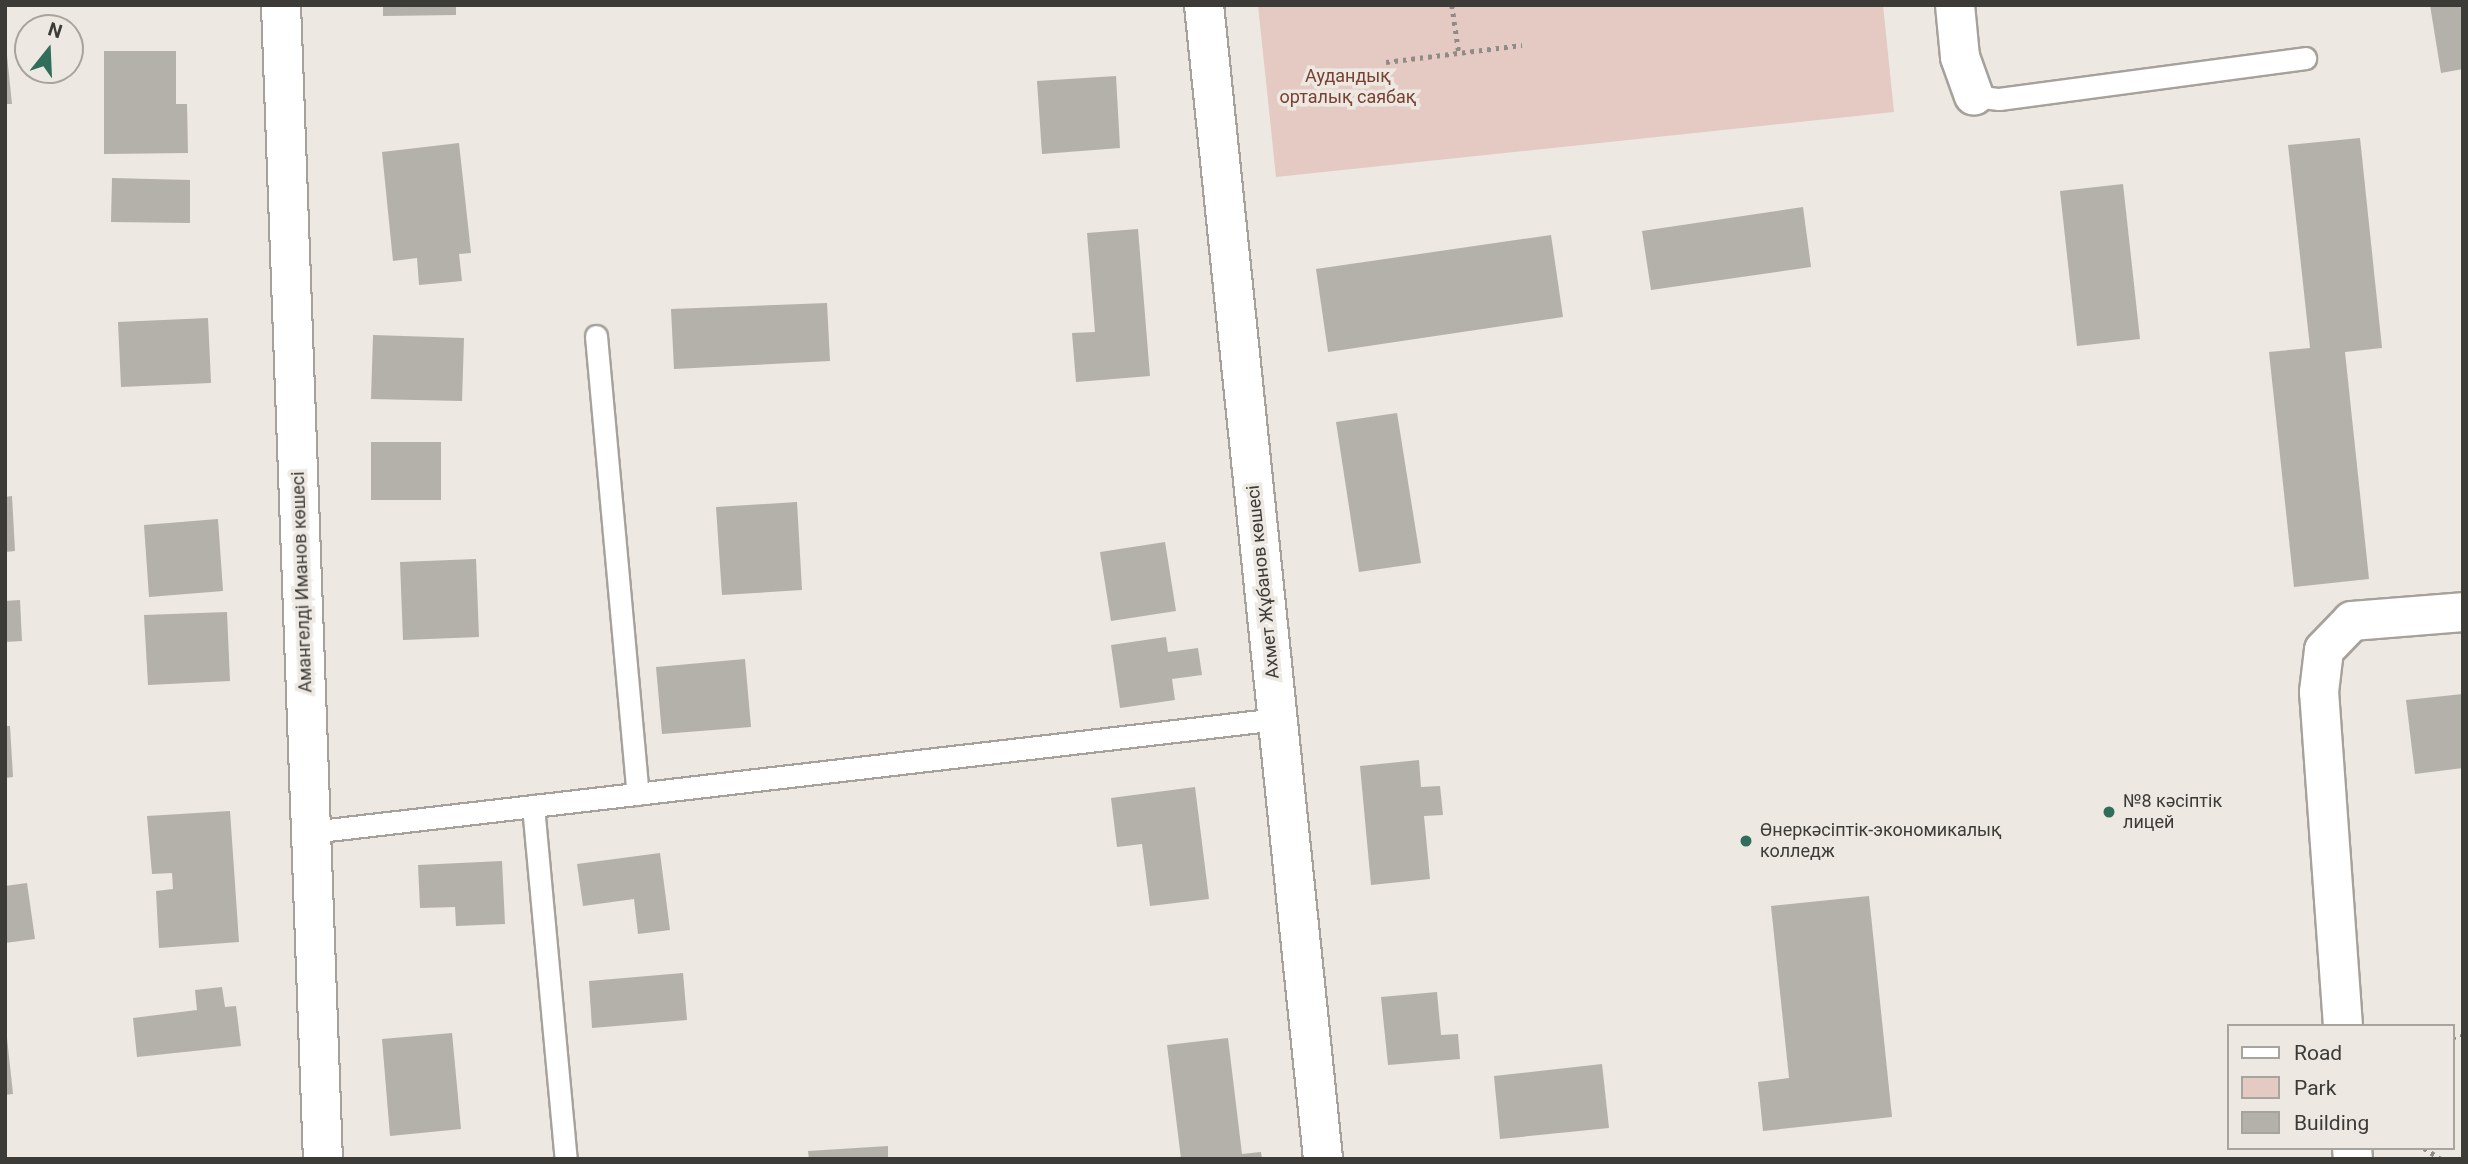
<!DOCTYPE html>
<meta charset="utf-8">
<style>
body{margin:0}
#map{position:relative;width:2468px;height:1164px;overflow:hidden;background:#ede8e1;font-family:Roboto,sans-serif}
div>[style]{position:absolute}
.green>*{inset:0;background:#e5cac3}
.building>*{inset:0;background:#b3b1a9}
.path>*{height:4.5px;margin-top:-2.25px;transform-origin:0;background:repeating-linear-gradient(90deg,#8f8c87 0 3.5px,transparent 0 8.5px)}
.roads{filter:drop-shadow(2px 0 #a6a19a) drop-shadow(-2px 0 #a6a19a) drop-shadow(0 2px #a6a19a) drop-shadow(0 -2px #a6a19a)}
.service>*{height:21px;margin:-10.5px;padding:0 10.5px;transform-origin:10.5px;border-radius:10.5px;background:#fff}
.minor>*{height:38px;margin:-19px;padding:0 19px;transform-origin:19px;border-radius:19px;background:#fff}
.dots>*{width:19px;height:19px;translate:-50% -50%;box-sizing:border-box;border:4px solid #ede8e1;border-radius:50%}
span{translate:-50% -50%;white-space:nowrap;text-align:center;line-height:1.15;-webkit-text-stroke:7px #ede8e1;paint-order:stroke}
.park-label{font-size:18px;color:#784131}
.street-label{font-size:18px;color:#3d3b38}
.poi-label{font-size:18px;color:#3d3b38}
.left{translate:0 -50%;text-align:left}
.frame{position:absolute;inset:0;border:7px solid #3d3b38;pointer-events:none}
.legend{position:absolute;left:2227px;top:1024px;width:228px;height:126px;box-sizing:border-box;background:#ede8e1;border:2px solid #a7a39d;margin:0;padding:9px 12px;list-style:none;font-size:21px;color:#3d3b38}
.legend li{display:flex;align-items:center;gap:14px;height:35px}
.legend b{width:35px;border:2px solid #a7a39d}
.north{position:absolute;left:14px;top:14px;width:70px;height:70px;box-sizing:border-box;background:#ede8e1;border:2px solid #a7a39d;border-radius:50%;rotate:18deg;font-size:19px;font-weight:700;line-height:28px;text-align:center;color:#3d3b38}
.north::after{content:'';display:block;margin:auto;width:24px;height:32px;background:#306e5b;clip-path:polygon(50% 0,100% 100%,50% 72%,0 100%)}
</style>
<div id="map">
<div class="green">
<div style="clip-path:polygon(1258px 5px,1883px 5px,1894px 112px,1276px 177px)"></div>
</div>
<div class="building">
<div style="clip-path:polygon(383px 5px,456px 5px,456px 15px,383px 16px)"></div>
<div style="clip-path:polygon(2430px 5px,2463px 5px,2463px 69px,2441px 73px)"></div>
<div style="clip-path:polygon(5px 36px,12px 104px,5px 104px)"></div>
<div style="clip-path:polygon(104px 51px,176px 51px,176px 104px,187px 104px,188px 153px,104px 154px)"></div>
<div style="clip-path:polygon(1116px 76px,1120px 148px,1042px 154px,1037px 81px)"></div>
<div style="clip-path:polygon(2360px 138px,2382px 348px,2345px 352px,2369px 579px,2294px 587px,2269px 352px,2310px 348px,2288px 145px)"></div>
<div style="clip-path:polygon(459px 143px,471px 253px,459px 254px,462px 281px,419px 285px,417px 258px,393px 261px,382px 152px)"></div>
<div style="clip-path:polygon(112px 178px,190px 180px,190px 223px,111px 222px)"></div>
<div style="clip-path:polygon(2123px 184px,2140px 339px,2077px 346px,2060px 191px)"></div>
<div style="clip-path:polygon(1803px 207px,1811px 267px,1651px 290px,1642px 231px)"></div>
<div style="clip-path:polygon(1138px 229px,1150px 376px,1076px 382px,1072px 333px,1095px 332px,1087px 233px)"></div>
<div style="clip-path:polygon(1551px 235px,1563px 317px,1328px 352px,1316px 269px)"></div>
<div style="clip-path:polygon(827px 303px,830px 361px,674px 369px,671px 309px)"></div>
<div style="clip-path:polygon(208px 318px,211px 383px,121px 387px,118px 322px)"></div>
<div style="clip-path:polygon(373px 335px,464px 338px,462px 401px,371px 399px)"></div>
<div style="clip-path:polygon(1397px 413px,1421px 563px,1359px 572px,1336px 422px)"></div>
<div style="clip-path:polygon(371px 442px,441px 442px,441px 500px,371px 500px)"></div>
<div style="clip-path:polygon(12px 496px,15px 551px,5px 552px,5px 497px)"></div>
<div style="clip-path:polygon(797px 502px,802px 590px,722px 595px,716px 507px)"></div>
<div style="clip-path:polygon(218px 519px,223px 591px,149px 597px,144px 525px)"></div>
<div style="clip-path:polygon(1165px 542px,1176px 611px,1111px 621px,1100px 552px)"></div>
<div style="clip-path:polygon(476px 559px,479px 637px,403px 640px,400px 562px)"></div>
<div style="clip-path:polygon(20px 600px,22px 641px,5px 642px,5px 601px)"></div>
<div style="clip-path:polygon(227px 612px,230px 681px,148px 685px,144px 615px)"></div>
<div style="clip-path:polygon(1166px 637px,1168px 652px,1198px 648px,1202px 675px,1172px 679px,1175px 700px,1120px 708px,1111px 645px)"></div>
<div style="clip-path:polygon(745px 659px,751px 727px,662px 734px,656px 667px)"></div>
<div style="clip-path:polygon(2463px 694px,2463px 768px,2415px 774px,2406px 700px)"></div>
<div style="clip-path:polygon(5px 726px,10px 726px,13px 777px,5px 778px)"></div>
<div style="clip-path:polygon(1419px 760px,1421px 787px,1440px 786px,1443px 815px,1424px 816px,1430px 879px,1371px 885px,1360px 766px)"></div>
<div style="clip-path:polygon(1195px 787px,1209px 899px,1150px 906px,1142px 844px,1117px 847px,1111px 798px)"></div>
<div style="clip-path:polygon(230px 811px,239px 942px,159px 948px,156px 891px,173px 889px,172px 873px,152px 874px,147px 816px)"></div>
<div style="clip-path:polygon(660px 853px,670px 930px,638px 934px,634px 899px,583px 906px,577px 864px)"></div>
<div style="clip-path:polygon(502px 861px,505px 924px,456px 926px,455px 907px,420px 908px,418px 865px)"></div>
<div style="clip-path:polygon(27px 883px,35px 939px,5px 943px,5px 886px)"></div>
<div style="clip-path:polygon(1869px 896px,1892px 1117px,1763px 1131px,1758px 1082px,1789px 1078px,1771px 906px)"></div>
<div style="clip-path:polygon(683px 973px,687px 1020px,592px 1028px,589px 981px)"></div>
<div style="clip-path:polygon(222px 987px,225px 1007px,236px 1006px,241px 1046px,137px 1057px,133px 1018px,197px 1010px,195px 990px)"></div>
<div style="clip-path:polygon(1437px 992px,1441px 1035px,1458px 1034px,1460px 1059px,1388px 1065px,1381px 997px)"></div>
<div style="clip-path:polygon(452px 1033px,461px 1129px,390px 1136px,382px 1039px)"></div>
<div style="clip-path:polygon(7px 1038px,13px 1094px,5px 1095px,5px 1039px)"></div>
<div style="clip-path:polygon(1228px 1038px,1242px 1154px,1261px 1152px,1262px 1159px,1181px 1159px,1167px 1045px)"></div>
<div style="clip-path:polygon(1602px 1064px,1609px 1128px,1500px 1139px,1494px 1076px)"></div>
<div style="clip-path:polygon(888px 1146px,888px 1159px,809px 1159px,808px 1151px)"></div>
</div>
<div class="path">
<div style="left:1452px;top:5px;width:49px;rotate:81.7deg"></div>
<div style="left:1386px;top:62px;width:137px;rotate:-7.1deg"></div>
<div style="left:2452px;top:1037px;width:11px;rotate:-5deg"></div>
<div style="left:2424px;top:1148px;width:20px;rotate:33deg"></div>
</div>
<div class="roads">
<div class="service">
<div style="left:1974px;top:96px;width:25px;rotate:7deg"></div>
<div style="left:1999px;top:99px;width:309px;rotate:-7.6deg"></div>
<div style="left:596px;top:336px;width:460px;rotate:84.8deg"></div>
<div style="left:533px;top:806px;width:355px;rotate:84.7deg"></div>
<div style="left:311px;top:832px;width:973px;rotate:-6.67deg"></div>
</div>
<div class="minor">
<div style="left:281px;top:5px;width:1155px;rotate:87.92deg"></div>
<div style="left:1204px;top:5px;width:1160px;rotate:84.11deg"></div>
<div style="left:1955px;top:5px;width:52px;rotate:84.5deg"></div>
<div style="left:1960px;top:57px;width:41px;rotate:70.3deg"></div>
<div style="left:2343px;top:1026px;width:335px;rotate:-94.1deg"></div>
<div style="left:2319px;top:692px;width:42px;rotate:-83.2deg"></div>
<div style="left:2324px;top:650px;width:40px;rotate:-46deg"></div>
<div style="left:2352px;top:621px;width:111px;rotate:-4.6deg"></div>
<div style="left:2352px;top:1148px;width:11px;rotate:85deg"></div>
</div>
</div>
<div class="dots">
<div style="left:2109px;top:812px;background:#306e5b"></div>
<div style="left:1746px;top:841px;background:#306e5b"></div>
</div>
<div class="park-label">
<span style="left:1348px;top:87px">Аудандық<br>орталық саябақ</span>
</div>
<div class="street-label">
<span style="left:302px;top:582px;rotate:-92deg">Амангелді Иманов көшесі</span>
<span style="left:1263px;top:582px;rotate:-96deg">Ахмет Жұбанов көшесі</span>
</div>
<div class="poi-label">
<span class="left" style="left:2123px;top:812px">№8 кәсіптік<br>лицей</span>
<span class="left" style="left:1760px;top:841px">Өнеркәсіптік-экономикалық<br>колледж</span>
</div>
<div class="frame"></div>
<ul class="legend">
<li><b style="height:9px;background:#fff"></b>Road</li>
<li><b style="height:19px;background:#e5cac3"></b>Park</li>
<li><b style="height:19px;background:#b3b1a9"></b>Building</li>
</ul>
<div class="north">N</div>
</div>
